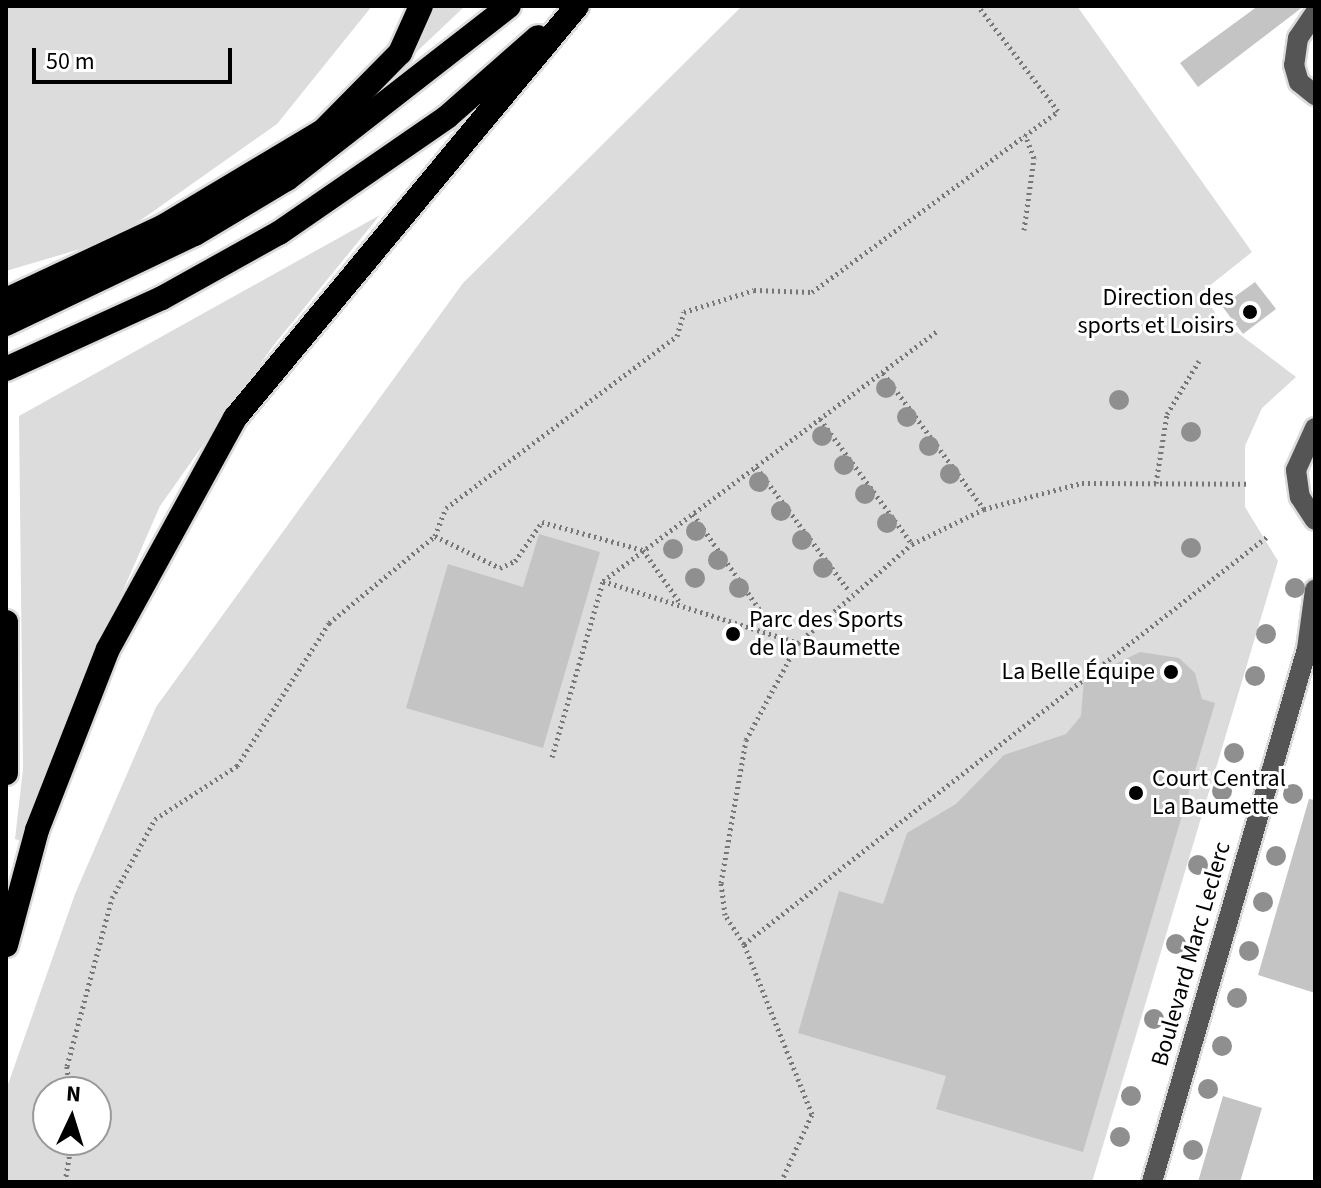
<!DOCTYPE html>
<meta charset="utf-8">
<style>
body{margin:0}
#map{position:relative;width:1321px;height:1188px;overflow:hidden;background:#fff;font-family:"Source Sans 3",sans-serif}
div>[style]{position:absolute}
.green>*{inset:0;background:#dcdcdc}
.building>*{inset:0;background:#c4c4c4}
.path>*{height:5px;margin-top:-2.5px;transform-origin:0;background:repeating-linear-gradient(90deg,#777 0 2px,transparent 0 6px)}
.roads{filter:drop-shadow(2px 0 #dbdbdb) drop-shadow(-2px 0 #dbdbdb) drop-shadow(0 2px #dbdbdb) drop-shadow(0 -2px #dbdbdb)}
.minor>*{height:20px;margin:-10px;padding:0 10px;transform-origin:10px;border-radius:10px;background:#555}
.highway>*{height:24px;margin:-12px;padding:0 12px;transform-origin:12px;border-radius:12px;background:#000}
.trees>*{width:20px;height:20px;margin:-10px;border-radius:50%;background:#8f8f8f}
.dots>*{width:22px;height:22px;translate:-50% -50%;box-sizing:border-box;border:4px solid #fff;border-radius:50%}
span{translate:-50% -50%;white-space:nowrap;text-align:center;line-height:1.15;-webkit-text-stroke:6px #fff;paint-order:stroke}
.poi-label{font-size:24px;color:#000}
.right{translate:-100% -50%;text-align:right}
.left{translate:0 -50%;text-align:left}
.street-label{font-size:24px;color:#000}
.frame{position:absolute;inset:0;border:8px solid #000;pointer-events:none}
.north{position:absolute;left:32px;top:1076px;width:80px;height:80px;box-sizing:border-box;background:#fff;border:2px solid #999;border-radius:50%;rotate:4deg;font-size:22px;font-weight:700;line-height:32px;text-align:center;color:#000}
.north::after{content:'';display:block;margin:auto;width:28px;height:36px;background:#000;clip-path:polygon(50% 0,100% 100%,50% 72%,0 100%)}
.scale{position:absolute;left:32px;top:48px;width:200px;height:36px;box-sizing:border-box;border:4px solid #000;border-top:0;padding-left:10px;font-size:24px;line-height:28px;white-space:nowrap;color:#000;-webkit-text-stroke:6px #fff;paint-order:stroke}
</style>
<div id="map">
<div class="green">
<div style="clip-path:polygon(6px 6px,372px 6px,277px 124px,114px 239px,6px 271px)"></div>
<div style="clip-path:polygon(435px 6px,465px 6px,409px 59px,420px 43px)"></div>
<div style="clip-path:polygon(evenodd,742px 6px,1077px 6px,1252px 252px,1203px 291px,1218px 318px,1296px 377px,1262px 408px,1245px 446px,1245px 507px,1278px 561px,1092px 1182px,6px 1182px,6px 1090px,75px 894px,156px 707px,463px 283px,742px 6px,48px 1092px,96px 1092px,96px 1140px,48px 1140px,48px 1092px)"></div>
<div style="clip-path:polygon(380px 215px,273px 346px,160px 506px,76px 698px,24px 842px,15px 839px,23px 769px,19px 416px)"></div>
</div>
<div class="building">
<div style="clip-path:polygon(1258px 6px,1304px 6px,1198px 87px,1180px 63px)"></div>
<div style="clip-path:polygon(1255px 282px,1276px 309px,1243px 334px,1222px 306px)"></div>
<div style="clip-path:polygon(539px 534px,600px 552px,543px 748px,406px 708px,448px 564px,523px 587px)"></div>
<div style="clip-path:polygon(1140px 652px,1179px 658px,1195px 673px,1202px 699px,1215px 703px,1083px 1152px,936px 1109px,946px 1076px,798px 1033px,839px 891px,883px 904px,907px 833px,956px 804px,1004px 755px,1066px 734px,1081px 716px,1084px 679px)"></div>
<div style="clip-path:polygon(1309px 799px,1315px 800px,1315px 993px,1258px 975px)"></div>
<div style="clip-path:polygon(1223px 1096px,1262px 1108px,1240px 1182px,1198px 1182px)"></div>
</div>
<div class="path">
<div style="left:1024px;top:230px;width:73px;rotate:-82.1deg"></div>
<div style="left:1034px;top:158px;width:25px;rotate:-111deg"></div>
<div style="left:883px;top:373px;width:169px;rotate:53.4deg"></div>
<div style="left:820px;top:419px;width:155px;rotate:53.6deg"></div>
<div style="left:756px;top:467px;width:156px;rotate:53.1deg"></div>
<div style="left:1156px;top:483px;width:70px;rotate:-80.9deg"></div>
<div style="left:1167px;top:414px;width:62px;rotate:-58.9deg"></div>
<div style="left:693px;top:514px;width:141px;rotate:55.1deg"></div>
<div style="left:435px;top:536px;width:72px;rotate:26.2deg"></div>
<div style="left:500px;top:568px;width:17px;rotate:-25deg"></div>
<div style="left:515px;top:561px;width:47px;rotate:-55.3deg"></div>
<div style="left:542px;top:522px;width:105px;rotate:15.5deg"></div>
<div style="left:643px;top:550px;width:66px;rotate:54.9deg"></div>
<div style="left:603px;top:581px;width:416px;rotate:-36.8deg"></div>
<div style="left:552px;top:757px;width:183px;rotate:-73.8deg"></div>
<div style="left:603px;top:581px;width:205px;rotate:17.6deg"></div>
<div style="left:744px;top:944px;width:664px;rotate:-37.91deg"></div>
<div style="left:70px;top:1092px;width:26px;rotate:-97deg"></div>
<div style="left:67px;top:1066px;width:174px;rotate:-75deg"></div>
<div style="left:112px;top:898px;width:90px;rotate:-61.4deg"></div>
<div style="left:155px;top:819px;width:98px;rotate:-32.9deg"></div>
<div style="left:237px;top:766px;width:170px;rotate:-57.2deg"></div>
<div style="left:329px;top:623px;width:137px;rotate:-39.4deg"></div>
<div style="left:435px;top:536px;width:30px;rotate:-69deg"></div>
<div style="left:446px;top:508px;width:288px;rotate:-36.7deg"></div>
<div style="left:677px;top:336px;width:25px;rotate:-74deg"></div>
<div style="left:684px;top:312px;width:73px;rotate:-17.4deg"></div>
<div style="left:754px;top:290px;width:58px;rotate:2deg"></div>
<div style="left:812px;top:292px;width:305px;rotate:-36.3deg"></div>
<div style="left:1058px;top:111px;width:132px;rotate:-127.3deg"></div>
<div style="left:65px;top:1182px;width:43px;rotate:-80.5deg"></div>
<div style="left:781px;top:1182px;width:75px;rotate:-65.5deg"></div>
<div style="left:812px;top:1114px;width:183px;rotate:-111.8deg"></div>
<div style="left:744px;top:944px;width:35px;rotate:-123deg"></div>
<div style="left:725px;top:915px;width:32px;rotate:-97deg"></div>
<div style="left:721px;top:883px;width:145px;rotate:-80.1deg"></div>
<div style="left:746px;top:740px;width:110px;rotate:-61.8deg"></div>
<div style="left:798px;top:643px;width:151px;rotate:-41deg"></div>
<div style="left:912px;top:544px;width:80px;rotate:-25.9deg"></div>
<div style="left:984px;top:509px;width:101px;rotate:-14.9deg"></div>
<div style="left:1082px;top:483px;width:167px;rotate:0.3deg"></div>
</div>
<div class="roads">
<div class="minor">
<div style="left:1315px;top:13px;width:30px;rotate:124deg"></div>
<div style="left:1298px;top:38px;width:27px;rotate:98deg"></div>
<div style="left:1294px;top:65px;width:18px;rotate:74deg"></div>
<div style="left:1299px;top:82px;width:21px;rotate:39deg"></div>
<div style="left:1315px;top:428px;width:46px;rotate:114.3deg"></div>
<div style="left:1296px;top:470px;width:27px;rotate:82deg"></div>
<div style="left:1300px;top:497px;width:27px;rotate:57deg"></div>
<div style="left:1152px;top:1182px;width:555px;rotate:-73.79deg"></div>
<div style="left:1307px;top:649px;width:60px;rotate:-82.3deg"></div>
</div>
<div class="highway">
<div style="left:6px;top:300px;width:174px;rotate:-25.1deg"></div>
<div style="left:164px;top:226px;width:185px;rotate:-30.9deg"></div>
<div style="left:323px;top:131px;width:110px;rotate:-45.4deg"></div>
<div style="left:400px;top:53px;width:51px;rotate:-65.9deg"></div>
<div style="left:6px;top:324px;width:209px;rotate:-25.5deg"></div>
<div style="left:195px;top:234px;width:107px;rotate:-30.9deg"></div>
<div style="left:287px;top:179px;width:281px;rotate:-37.9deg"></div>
<div style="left:6px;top:369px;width:171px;rotate:-24.5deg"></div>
<div style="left:162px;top:298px;width:134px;rotate:-29.1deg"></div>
<div style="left:279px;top:233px;width:204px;rotate:-34.6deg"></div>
<div style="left:447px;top:117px;width:121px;rotate:-41.3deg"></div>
<div style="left:6px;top:622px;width:151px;rotate:90deg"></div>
<div style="left:6px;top:945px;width:119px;rotate:-74.9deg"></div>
<div style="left:37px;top:830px;width:194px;rotate:-68.6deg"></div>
<div style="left:108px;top:649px;width:264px;rotate:-61.2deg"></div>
<div style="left:235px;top:418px;width:535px;rotate:-50.3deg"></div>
</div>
</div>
<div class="trees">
<div style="left:886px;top:388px"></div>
<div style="left:1119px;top:400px"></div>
<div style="left:907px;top:417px"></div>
<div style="left:1191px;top:432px"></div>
<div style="left:822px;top:436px"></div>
<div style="left:929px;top:446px"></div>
<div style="left:844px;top:465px"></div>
<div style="left:950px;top:474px"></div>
<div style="left:759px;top:482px"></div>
<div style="left:865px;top:494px"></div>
<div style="left:781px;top:511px"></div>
<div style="left:887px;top:523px"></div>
<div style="left:696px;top:531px"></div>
<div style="left:802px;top:540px"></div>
<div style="left:1191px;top:548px"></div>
<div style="left:673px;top:549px"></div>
<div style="left:718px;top:560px"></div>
<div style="left:823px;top:568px"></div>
<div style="left:695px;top:578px"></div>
<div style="left:739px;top:588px"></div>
<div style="left:1295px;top:588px"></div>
<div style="left:1266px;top:634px"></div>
<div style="left:1255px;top:676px"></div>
<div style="left:1234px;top:753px"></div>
<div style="left:1222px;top:791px"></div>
<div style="left:1293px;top:794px"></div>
<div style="left:1276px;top:856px"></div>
<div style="left:1198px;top:865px"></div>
<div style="left:1263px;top:902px"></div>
<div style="left:1176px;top:944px"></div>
<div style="left:1249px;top:951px"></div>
<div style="left:1237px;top:998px"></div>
<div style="left:1154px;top:1019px"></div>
<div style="left:1222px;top:1046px"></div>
<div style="left:1208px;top:1089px"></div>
<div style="left:1131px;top:1096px"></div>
<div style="left:1120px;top:1137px"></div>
<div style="left:1193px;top:1150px"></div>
</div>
<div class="dots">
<div style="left:1250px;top:312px;background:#000"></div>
<div style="left:733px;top:634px;background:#000"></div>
<div style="left:1171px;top:672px;background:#000"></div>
<div style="left:1136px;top:793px;background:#000"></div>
</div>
<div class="poi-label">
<span class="right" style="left:1234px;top:312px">Direction des<br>sports et Loisirs</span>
<span class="left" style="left:749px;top:634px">Parc des Sports<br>de la Baumette</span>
<span class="right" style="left:1155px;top:672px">La Belle Équipe</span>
<span class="left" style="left:1152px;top:793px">Court Central<br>La Baumette</span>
</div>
<div class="street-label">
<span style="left:1191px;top:954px;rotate:-74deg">Boulevard Marc Leclerc</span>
</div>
<div class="frame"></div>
<div class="north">N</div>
<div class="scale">50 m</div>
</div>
